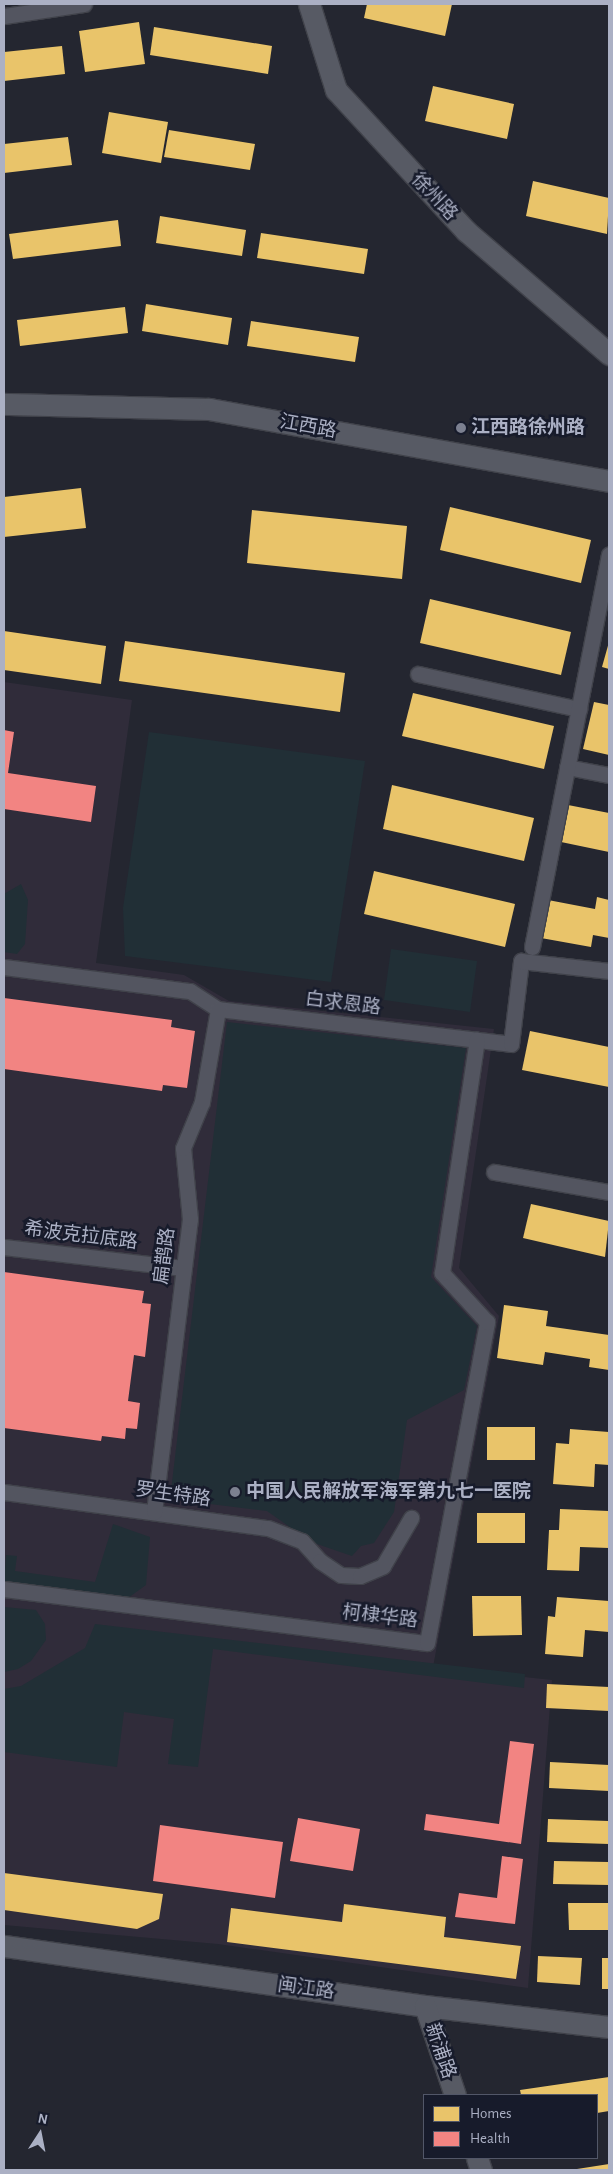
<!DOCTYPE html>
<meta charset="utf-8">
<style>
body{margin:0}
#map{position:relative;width:613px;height:2174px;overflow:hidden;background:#242630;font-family:"Alegreya Sans","Noto Sans SC",sans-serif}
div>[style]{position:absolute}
.medical>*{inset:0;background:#302c3a}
.green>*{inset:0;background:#212f36}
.homes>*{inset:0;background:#e9c46a}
.health>*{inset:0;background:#f28482}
.roads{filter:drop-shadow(1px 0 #40424a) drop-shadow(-1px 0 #40424a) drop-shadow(0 1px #40424a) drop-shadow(0 -1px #40424a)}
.street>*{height:15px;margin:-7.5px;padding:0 7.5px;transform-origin:7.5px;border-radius:7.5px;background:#535560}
.secondary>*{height:21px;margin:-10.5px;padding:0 10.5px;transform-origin:10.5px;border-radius:10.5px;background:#575a64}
.dots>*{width:14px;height:14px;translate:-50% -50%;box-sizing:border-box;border:2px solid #171b2b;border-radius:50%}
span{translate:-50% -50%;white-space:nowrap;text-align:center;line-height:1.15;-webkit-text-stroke:5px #171b2b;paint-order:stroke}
.street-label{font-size:19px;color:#abb0c4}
.poi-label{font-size:19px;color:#abb0c4;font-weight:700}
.left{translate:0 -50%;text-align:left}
.frame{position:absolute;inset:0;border:5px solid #abb0c4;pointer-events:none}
.legend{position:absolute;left:423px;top:2094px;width:175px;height:65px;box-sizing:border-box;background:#171b2b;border:1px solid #525768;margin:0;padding:6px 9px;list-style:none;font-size:15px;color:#abb0c4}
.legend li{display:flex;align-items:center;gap:10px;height:25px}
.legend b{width:25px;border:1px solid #525768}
.north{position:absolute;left:15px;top:2109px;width:50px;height:50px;-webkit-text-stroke:4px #171b2b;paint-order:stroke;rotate:11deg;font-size:14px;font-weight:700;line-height:20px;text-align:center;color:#abb0c4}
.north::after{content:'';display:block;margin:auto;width:18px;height:22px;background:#abb0c4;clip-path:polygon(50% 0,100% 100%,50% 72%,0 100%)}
</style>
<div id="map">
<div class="medical">
<div style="clip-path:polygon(4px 682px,132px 700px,96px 963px,184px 975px,229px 1001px,494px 1029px,459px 1268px,499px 1316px,433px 1667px,552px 1680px,528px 1988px,218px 1944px,4px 1925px)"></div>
</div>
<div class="green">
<div style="clip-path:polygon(149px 732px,365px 761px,331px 982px,125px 956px,123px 908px)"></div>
<div style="clip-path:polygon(21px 884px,28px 900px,25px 944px,17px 954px,4px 952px,4px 894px)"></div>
<div style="clip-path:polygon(391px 949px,477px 961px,470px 1012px,384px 1000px)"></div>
<div style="clip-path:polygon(227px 1022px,466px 1048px,431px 1277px,477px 1326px,464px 1390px,407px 1420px,394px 1512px,374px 1543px,361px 1546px,352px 1556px,311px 1542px,267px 1511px,170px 1499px)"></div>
<div style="clip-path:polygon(113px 1524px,150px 1537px,146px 1585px,128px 1598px,4px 1581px,6px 1555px,17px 1556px,15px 1571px,95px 1582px)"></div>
<div style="clip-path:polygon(4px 1607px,36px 1610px,45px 1624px,46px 1640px,31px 1661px,18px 1669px,4px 1672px)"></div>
<div style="clip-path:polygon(95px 1624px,525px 1674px,524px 1688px,213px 1649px,198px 1767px,168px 1764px,174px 1719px,124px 1712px,117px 1767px,4px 1752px,4px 1689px,21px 1686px,85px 1648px)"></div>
</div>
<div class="homes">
<div style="clip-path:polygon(367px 4px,452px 4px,445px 36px,364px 18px)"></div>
<div style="clip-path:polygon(139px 22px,145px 64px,85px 72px,79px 31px)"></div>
<div style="clip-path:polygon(154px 27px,272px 46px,268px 74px,150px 55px)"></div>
<div style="clip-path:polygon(62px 46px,65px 74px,4px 81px,4px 52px)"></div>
<div style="clip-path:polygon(433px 86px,514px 104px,507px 139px,425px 121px)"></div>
<div style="clip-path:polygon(109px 112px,168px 122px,161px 163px,102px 153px)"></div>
<div style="clip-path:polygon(169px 130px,255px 144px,250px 170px,164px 157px)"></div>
<div style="clip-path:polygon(68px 137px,72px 165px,4px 173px,4px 144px)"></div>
<div style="clip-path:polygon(533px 181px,609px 198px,607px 234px,526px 216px)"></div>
<div style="clip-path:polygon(160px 216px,246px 230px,242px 256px,156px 243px)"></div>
<div style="clip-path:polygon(118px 220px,121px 246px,13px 259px,9px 234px)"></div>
<div style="clip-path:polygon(261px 233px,368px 249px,364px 274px,257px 258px)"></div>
<div style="clip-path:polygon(146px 304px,232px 318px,228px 345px,142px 331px)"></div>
<div style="clip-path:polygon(125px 307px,128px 333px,20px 346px,17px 320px)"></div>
<div style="clip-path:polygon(251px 321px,359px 337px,355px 362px,247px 346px)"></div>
<div style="clip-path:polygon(81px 488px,86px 528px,4px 537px,4px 497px)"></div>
<div style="clip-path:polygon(450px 507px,591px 540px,581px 583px,440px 550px)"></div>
<div style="clip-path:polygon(252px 510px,407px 526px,402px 579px,247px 563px)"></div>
<div style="clip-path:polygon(430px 599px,571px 632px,561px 675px,420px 643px)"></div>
<div style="clip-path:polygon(4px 631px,106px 646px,101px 684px,4px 670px)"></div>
<div style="clip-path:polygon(125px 641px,345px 673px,340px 712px,119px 681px)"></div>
<div style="clip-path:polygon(609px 642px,609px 669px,602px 667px)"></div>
<div style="clip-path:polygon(413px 693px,554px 726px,544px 769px,402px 736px)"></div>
<div style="clip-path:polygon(594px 702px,609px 705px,609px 755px,583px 749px)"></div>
<div style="clip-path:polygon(392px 785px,534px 818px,524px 861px,383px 829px)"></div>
<div style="clip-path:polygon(568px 805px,609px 813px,609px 852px,561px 842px)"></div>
<div style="clip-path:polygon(374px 871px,515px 904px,505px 947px,364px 914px)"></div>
<div style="clip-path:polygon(597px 897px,609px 900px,609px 938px,593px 935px,591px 947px,541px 938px,548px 900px,595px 909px)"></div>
<div style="clip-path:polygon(530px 1031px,609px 1047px,609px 1087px,522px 1070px)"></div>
<div style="clip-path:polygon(531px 1204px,609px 1221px,605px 1257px,523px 1238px)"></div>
<div style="clip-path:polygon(504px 1305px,548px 1311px,546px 1326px,609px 1335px,609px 1370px,589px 1367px,590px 1359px,545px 1352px,543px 1365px,497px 1358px)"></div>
<div style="clip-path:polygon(487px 1427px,535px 1427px,535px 1460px,487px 1460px)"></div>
<div style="clip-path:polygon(570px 1429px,609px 1432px,609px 1465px,595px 1464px,594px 1487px,553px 1484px,556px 1443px,569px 1444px)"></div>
<div style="clip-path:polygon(560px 1509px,609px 1511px,609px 1548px,580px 1547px,579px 1571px,547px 1570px,549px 1530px,559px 1530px)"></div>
<div style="clip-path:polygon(477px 1513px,525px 1513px,525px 1543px,477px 1543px)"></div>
<div style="clip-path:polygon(472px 1596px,521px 1596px,522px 1635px,473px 1636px)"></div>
<div style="clip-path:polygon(557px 1597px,609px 1601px,609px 1632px,585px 1630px,583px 1657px,545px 1654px,548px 1616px,555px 1617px)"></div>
<div style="clip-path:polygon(547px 1684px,609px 1687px,609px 1711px,546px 1708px)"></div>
<div style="clip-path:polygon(550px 1762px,609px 1765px,609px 1791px,549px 1788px)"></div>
<div style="clip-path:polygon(548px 1819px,609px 1821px,609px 1844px,547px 1842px)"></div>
<div style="clip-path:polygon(554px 1861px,609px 1862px,609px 1885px,553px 1884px)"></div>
<div style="clip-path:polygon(4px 1873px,163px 1894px,159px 1919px,137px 1929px,4px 1910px)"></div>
<div style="clip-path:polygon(568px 1903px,609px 1903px,609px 1930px,569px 1930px)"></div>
<div style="clip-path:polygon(344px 1904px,446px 1917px,444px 1937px,521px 1946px,516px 1979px,227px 1942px,231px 1908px,342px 1922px)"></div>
<div style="clip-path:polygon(538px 1956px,582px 1958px,580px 1985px,537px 1982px)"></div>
<div style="clip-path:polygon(602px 1958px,609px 1958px,609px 1989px,602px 1989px)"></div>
<div style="clip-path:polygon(609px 2077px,609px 2111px,597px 2113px,597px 2095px,521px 2095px,520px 2090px)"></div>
<div style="clip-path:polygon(609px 2164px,609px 2170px,577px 2170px,577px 2169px)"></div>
</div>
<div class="health">
<div style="clip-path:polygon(4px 730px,14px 732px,8px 773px,96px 786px,91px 822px,4px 809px)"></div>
<div style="clip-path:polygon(4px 998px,172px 1020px,171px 1027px,195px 1031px,187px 1088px,163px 1085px,162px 1091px,4px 1069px)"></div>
<div style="clip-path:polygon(4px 1272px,144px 1291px,142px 1303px,151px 1304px,145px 1357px,134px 1355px,128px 1401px,140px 1403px,137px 1429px,126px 1428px,125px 1439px,102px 1436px,101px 1441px,4px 1428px)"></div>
<div style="clip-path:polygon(510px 1741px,534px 1744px,521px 1844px,424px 1830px,426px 1814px,499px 1824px)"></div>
<div style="clip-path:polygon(298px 1818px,360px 1829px,353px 1871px,290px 1861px)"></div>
<div style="clip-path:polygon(160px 1825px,283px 1842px,275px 1898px,153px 1881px)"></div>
<div style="clip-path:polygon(502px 1856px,523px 1859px,515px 1924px,455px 1917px,459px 1893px,497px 1898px)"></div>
</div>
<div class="roads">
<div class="street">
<div style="left:4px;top:16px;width:81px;rotate:-8.5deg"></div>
<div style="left:418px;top:674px;width:165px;rotate:12.3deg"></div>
<div style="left:567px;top:767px;width:43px;rotate:10.8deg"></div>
<div style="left:532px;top:947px;width:400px;rotate:-78.9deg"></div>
<div style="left:4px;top:967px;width:188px;rotate:7.4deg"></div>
<div style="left:190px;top:991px;width:33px;rotate:33deg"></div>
<div style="left:218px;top:1009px;width:295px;rotate:6.8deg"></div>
<div style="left:511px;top:1044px;width:84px;rotate:-83.1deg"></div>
<div style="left:521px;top:961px;width:89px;rotate:6.5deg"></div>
<div style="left:494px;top:1172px;width:117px;rotate:9.9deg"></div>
<div style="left:4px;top:1247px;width:181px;rotate:6.7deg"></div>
<div style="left:4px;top:1492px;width:266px;rotate:7.8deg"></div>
<div style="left:268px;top:1528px;width:36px;rotate:21deg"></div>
<div style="left:302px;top:1541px;width:27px;rotate:48deg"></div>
<div style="left:320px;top:1561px;width:25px;rotate:34deg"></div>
<div style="left:341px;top:1575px;width:19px;rotate:3deg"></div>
<div style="left:360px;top:1576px;width:25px;rotate:-23deg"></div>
<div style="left:383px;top:1566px;width:56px;rotate:-59.7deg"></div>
<div style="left:154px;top:1512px;width:295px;rotate:-83deg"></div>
<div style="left:190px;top:1219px;width:71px;rotate:-95.6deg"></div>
<div style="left:183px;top:1148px;width:50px;rotate:-67.6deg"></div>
<div style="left:202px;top:1102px;width:94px;rotate:-80.2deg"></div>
<div style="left:4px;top:1589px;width:426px;rotate:7.3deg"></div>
<div style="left:427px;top:1643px;width:327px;rotate:-79.4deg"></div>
<div style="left:487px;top:1322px;width:67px;rotate:-132.6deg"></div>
<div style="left:442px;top:1273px;width:236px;rotate:-81.5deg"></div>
</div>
<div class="secondary">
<div style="left:309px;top:4px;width:90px;rotate:72.6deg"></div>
<div style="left:336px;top:90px;width:192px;rotate:47.3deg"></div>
<div style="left:466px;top:231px;width:189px;rotate:40.7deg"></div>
<div style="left:4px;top:404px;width:205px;rotate:1.4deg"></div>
<div style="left:209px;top:409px;width:406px;rotate:10.2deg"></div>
<div style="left:4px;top:1946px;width:425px;rotate:8.1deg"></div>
<div style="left:425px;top:2006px;width:185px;rotate:6.5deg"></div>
<div style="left:425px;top:2006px;width:94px;rotate:71.4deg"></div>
<div style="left:477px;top:2158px;width:13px;rotate:72deg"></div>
</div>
</div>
<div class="dots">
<div style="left:461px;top:428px;background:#7c8090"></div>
<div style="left:235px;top:1492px;background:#7c8090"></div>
</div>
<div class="street-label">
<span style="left:434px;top:197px;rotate:47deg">徐州路</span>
<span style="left:308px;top:427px;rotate:10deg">江西路</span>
<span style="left:343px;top:1004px;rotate:7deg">白求恩路</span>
<span style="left:81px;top:1236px;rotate:7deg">希波克拉底路</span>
<span style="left:165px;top:1256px;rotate:-83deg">扁鹊路</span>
<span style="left:173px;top:1495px;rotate:8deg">罗生特路</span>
<span style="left:380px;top:1617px;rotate:7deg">柯棣华路</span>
<span style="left:306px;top:1989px;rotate:8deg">闽江路</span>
<span style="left:440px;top:2051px;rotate:71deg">新浦路</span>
</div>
<div class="poi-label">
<span class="left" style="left:471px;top:428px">江西路徐州路</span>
<span class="left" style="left:246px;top:1492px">中国人民解放军海军第九七一医院</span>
</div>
<div class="frame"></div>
<ul class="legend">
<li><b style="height:14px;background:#e9c46a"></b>Homes</li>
<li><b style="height:14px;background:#f28482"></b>Health</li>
</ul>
<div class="north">N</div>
</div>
